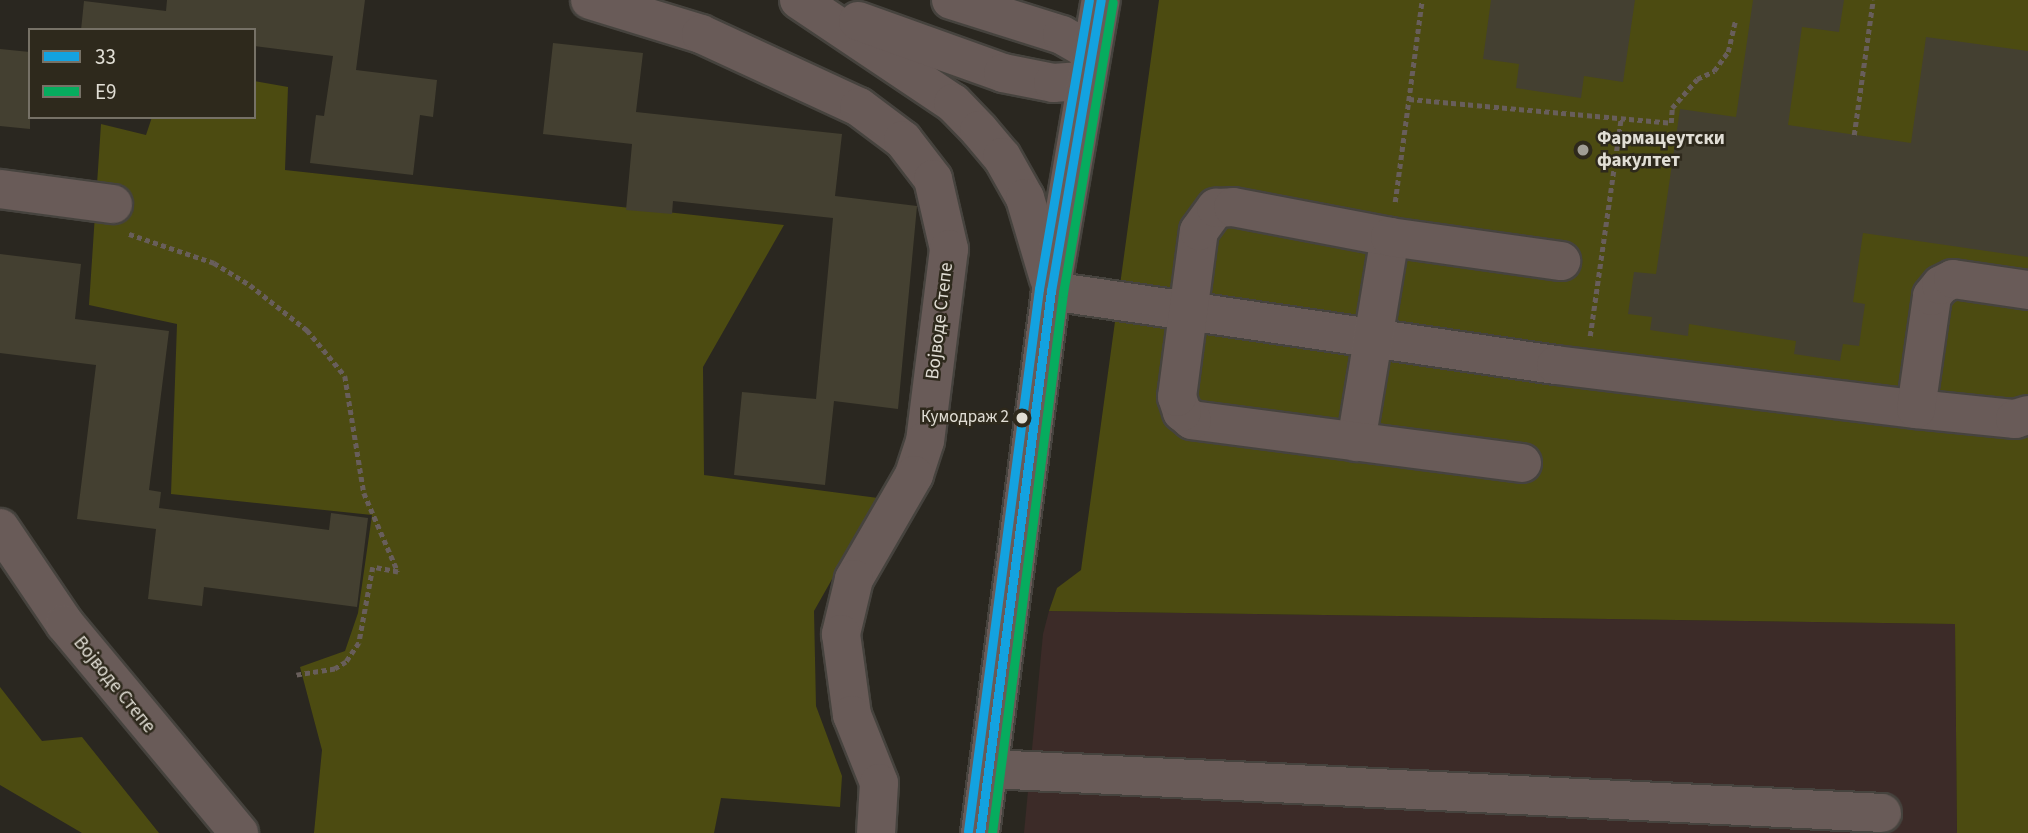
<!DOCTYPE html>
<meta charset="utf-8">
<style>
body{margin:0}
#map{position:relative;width:2028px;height:833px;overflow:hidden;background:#2a2720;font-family:"Source Sans 3",sans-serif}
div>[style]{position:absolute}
.education>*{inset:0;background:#3c2b28}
.green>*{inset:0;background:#4c4b11}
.building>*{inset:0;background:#444031}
.path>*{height:4.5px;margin-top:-2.25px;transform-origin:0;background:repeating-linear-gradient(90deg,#685e5b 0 5px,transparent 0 8.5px)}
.roads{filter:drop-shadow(2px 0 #46433e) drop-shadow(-2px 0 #46433e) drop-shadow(0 2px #46433e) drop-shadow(0 -2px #46433e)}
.minor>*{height:38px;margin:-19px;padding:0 19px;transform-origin:19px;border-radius:19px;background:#695b58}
.bus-1>*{height:9px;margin:-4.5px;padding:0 4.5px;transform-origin:4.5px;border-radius:4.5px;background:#13a2e0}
.bus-2>*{height:9px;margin:-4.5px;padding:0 4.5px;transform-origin:4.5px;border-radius:4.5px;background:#06ac5e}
.bus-3>*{height:9px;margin:-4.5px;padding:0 4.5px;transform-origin:4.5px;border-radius:4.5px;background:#13a2e0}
.dots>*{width:19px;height:19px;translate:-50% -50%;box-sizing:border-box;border:4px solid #2e291c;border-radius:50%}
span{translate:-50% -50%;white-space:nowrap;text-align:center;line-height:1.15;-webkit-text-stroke:5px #2e291c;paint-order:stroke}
.bus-label{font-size:17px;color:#e1ded5}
.right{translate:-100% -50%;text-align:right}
.poi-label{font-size:19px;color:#e1ded5;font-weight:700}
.left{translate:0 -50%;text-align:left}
.street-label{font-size:19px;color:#e1ded5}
.legend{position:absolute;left:28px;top:28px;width:228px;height:91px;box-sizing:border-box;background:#2e291c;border:2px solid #767166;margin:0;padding:9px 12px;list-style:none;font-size:21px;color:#e1ded5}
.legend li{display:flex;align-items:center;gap:14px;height:35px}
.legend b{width:35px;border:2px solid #767166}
</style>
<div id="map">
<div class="education">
<div style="clip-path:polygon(1049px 611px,1955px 624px,1957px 833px,1024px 833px,1043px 634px)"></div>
</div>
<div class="green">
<div style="clip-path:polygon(1159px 0,2028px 0,2028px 833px,1957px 833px,1955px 624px,1049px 611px,1057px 588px,1081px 570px)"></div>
<div style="clip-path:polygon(254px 81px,288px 87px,285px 170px,784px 225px,703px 367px,704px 475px,878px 498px,814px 611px,816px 706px,842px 776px,840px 807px,721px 798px,714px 833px,314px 833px,322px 750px,300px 667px,345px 651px,358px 613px,372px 515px,171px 494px,177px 324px,89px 305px,101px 124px,146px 135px,152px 117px,254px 117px)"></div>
<div style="clip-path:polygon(0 687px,42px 741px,82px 737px,159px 833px,82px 833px,0 785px)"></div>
</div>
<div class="building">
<div style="clip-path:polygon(167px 0,365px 0,356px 70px,437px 80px,433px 117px,420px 115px,413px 175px,310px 163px,316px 115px,324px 116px,333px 56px,254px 46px,254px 30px,81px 30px,84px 1px,166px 11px)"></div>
<div style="clip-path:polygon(1491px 0,1635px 0,1623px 82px,1584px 76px,1581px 98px,1516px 88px,1519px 64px,1483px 59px)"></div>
<div style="clip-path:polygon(1753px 0,1844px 0,1839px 32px,1802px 27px,1788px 125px,1911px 143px,1926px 37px,2028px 51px,2028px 257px,1863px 233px,1853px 302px,1865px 304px,1859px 346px,1843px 344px,1840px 361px,1794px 354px,1796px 341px,1689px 324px,1688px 336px,1650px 330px,1652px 317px,1628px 314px,1634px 272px,1656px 274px,1680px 109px,1736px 117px)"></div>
<div style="clip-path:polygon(553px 43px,643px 53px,636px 112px,842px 134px,835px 196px,917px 206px,898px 409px,834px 401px,825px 485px,734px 475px,742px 392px,816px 399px,833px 218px,673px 201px,672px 214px,626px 210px,632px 144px,543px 134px)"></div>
<div style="clip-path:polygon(0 49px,30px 52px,30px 129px,0 126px)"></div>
<div style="clip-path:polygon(0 254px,81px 264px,75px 319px,169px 331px,149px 490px,161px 492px,159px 508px,329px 530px,331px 513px,368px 518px,357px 607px,204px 587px,202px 606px,148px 599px,156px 529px,77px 519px,96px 365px,0 353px)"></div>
</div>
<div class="path">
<div style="left:1409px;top:99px;width:263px;rotate:5.2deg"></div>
<div style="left:1671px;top:123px;width:15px;rotate:-86deg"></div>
<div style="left:1672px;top:108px;width:38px;rotate:-49deg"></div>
<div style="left:1697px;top:79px;width:19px;rotate:-25deg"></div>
<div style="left:1714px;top:71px;width:24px;rotate:-54deg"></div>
<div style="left:1728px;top:52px;width:32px;rotate:-77deg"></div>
<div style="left:1854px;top:135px;width:136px;rotate:-82deg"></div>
<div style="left:1395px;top:202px;width:204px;rotate:-82.4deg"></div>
<div style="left:129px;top:234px;width:90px;rotate:18.8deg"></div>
<div style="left:214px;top:263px;width:42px;rotate:31.4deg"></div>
<div style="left:250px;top:285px;width:73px;rotate:38.3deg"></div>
<div style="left:307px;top:330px;width:60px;rotate:50.4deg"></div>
<div style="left:345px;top:376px;width:119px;rotate:80.8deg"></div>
<div style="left:364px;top:493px;width:86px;rotate:66.7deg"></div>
<div style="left:398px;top:572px;width:25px;rotate:-169deg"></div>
<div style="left:373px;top:567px;width:77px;rotate:100.4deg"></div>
<div style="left:359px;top:643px;width:23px;rotate:124deg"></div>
<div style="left:346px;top:662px;width:13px;rotate:148deg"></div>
<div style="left:335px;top:669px;width:39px;rotate:171deg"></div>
<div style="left:1590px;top:336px;width:220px;rotate:-81.9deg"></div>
</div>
<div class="roads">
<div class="minor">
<div style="left:590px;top:0;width:116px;rotate:17deg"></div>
<div style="left:701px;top:34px;width:174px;rotate:24.8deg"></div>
<div style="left:859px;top:107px;width:55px;rotate:36.9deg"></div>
<div style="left:903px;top:140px;width:49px;rotate:52.4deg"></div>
<div style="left:933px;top:179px;width:72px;rotate:77.1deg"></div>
<div style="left:949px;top:249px;width:193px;rotate:97.1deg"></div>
<div style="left:925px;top:441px;width:36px;rotate:108deg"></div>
<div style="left:914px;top:475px;width:120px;rotate:120deg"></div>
<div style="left:854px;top:579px;width:57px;rotate:103.3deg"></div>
<div style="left:841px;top:634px;width:82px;rotate:82.3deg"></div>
<div style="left:852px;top:715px;width:73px;rotate:68.3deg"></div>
<div style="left:879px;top:783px;width:50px;rotate:93.4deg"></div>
<div style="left:799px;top:0;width:185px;rotate:33.8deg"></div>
<div style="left:953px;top:103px;width:37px;rotate:46deg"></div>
<div style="left:979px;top:130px;width:35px;rotate:50deg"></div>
<div style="left:1002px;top:157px;width:47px;rotate:60.7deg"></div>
<div style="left:1025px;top:198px;width:84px;rotate:73.5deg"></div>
<div style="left:951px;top:0;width:116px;rotate:17.5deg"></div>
<div style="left:1062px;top:35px;width:34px;rotate:30deg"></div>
<div style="left:858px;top:21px;width:154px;rotate:19.7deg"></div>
<div style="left:1003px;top:73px;width:51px;rotate:11.3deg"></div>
<div style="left:1053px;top:83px;width:32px;rotate:-4deg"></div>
<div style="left:0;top:189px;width:114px;rotate:7.6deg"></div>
<div style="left:1051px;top:291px;width:510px;rotate:8.34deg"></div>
<div style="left:1556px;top:365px;width:363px;rotate:7deg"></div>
<div style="left:1916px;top:409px;width:100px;rotate:5.8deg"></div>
<div style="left:2015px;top:419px;width:14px;rotate:-17deg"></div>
<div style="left:1916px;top:409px;width:114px;rotate:-81.9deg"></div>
<div style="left:1932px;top:296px;width:14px;rotate:-51deg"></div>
<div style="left:1941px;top:285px;width:13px;rotate:-27deg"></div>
<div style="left:1953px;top:279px;width:76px;rotate:8.3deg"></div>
<div style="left:1356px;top:442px;width:208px;rotate:-80.6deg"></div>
<div style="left:1522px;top:463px;width:333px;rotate:-172.6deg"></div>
<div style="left:1192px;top:420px;width:13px;rotate:-141deg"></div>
<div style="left:1182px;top:412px;width:16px;rotate:-108deg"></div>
<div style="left:1177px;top:397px;width:167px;rotate:-82.5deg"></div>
<div style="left:1199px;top:231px;width:29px;rotate:-54deg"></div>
<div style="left:1216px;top:208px;width:17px;rotate:-3deg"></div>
<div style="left:1233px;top:207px;width:160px;rotate:10.8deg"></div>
<div style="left:1390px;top:237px;width:173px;rotate:8deg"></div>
<div style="left:0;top:528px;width:116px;rotate:55.9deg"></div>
<div style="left:65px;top:624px;width:272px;rotate:50.2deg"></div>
<div style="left:990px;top:769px;width:893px;rotate:2.82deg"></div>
<div style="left:980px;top:833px;width:547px;rotate:-82.54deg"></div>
<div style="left:1051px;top:291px;width:295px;rotate:-80.3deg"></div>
</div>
</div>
<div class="bus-1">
<div style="left:980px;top:833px;width:547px;rotate:-82.54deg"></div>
<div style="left:1051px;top:291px;width:295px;rotate:-80.3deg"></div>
</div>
<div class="bus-2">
<div style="left:992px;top:833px;width:545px;rotate:-82.51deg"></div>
<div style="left:1063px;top:293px;width:295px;rotate:-80.3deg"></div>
</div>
<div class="bus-3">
<div style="left:968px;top:831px;width:547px;rotate:-82.54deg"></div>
<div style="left:1039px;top:289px;width:293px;rotate:-80.2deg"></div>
</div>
<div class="dots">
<div style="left:1583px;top:150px;background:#a19e96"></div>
<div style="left:1022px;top:418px;background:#e1ded5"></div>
</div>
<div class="bus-label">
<span class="right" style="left:1009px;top:418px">Кумодраж 2</span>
</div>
<div class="poi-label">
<span class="left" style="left:1597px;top:150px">Фармацеутски<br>факултет</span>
</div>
<div class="street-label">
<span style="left:940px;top:321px;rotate:-83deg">Војводе Степе</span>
<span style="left:114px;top:685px;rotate:51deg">Војводе Степе</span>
</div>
<ul class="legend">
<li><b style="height:9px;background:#13a2e0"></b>33</li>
<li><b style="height:9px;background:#06ac5e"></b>E9</li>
</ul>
</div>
